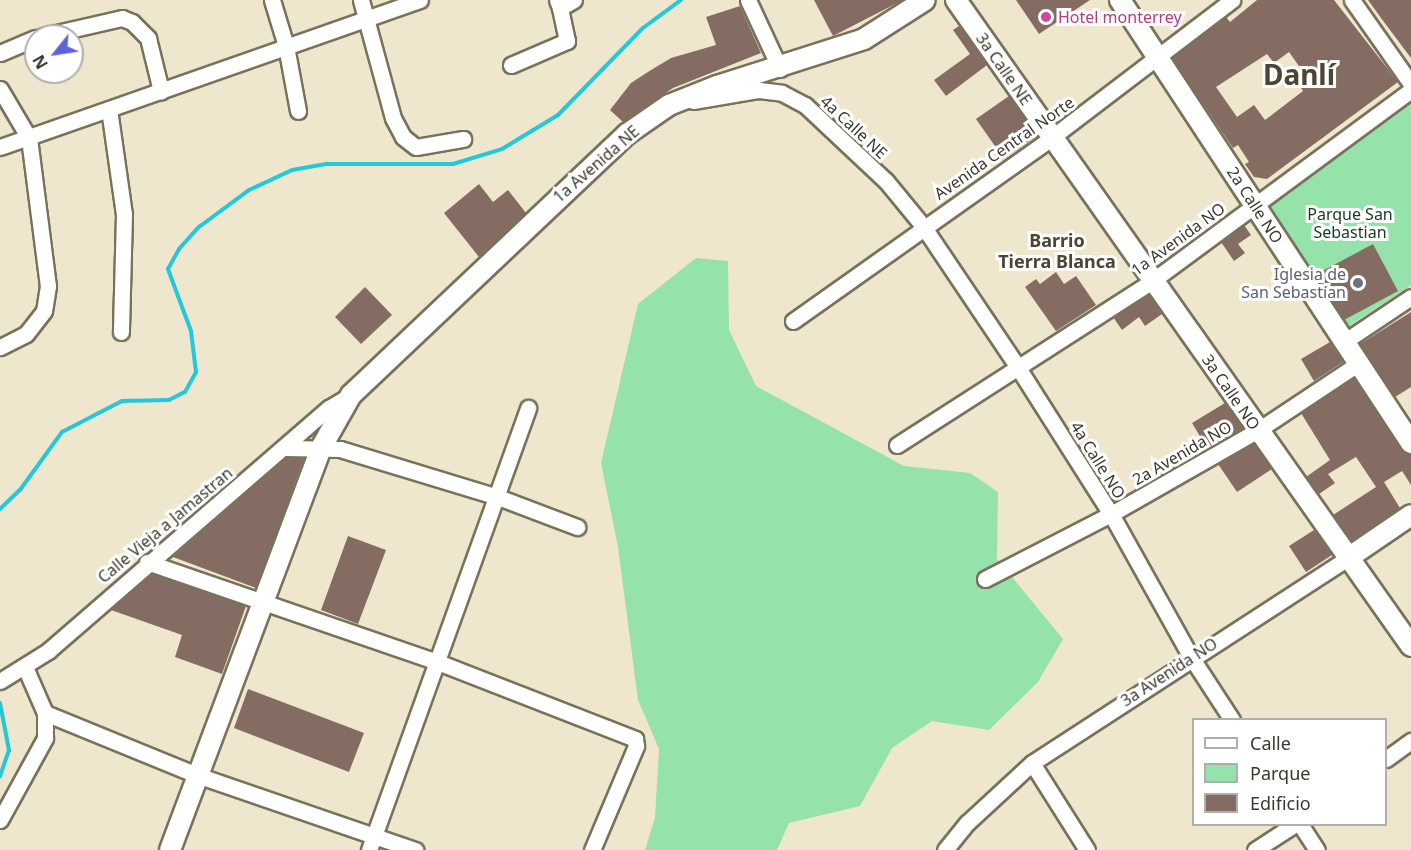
<!DOCTYPE html>
<meta charset="utf-8">
<style>
body{margin:0}
#map{position:relative;width:1411px;height:850px;overflow:hidden;background:#eee7cd;font-family:"Noto Sans",sans-serif}
div>[style]{position:absolute}
.green>*{inset:0;background:#95e2ab}
.stream>*{height:4px;margin:-2px;padding:0 2px;transform-origin:2px;border-radius:2px;background:#23c8d9}
.building>*{inset:0;background:#856c63}
.roads{filter:drop-shadow(2px 0 #78725b) drop-shadow(-2px 0 #78725b) drop-shadow(0 2px #78725b) drop-shadow(0 -2px #78725b)}
.minor>*{height:15px;margin:-7.5px;padding:0 7.5px;transform-origin:7.5px;border-radius:7.5px;background:#fff}
.major>*{height:20px;margin:-10px;padding:0 10px;transform-origin:10px;border-radius:10px;background:#fff}
.dots>*{width:16px;height:16px;translate:-50% -50%;box-sizing:border-box;border:3px solid #fff;border-radius:50%}
span{translate:-50% -50%;white-space:nowrap;text-align:center;line-height:1.15;-webkit-text-stroke:6px #fff;paint-order:stroke}
.hotel-label{font-size:16px;color:#b23c85}
.left{translate:0 -50%;text-align:left}
.street-label{font-size:16px;color:#3a382e}
.park-label{font-size:16px;color:#143a22}
.worship-label{font-size:16px;color:#5b616d}
.right{translate:-100% -50%;text-align:right}
.neighbourhood-label{font-size:18px;color:#4c4630;font-weight:700}
.town-label{font-size:28px;color:#4c4630;font-weight:700}
.legend{position:absolute;left:1192px;top:718px;width:195px;height:108px;box-sizing:border-box;background:#fff;border:2px solid #b0afab;margin:0;padding:8px 10px;list-style:none;font-size:18px;color:#3a382e}
.legend li{display:flex;align-items:center;gap:12px;height:30px}
.legend b{width:30px;border:2px solid #b0afab}
.north{position:absolute;left:24px;top:24px;width:60px;height:60px;box-sizing:border-box;background:#fff;border:2px solid #b0afab;border-radius:50%;rotate:240deg;font-size:16px;font-weight:700;line-height:24px;text-align:center;color:#3a382e}
.north::after{content:'';display:block;margin:auto;width:21px;height:27px;background:#5e62db;clip-path:polygon(50% 0,100% 100%,50% 72%,0 100%)}
</style>
<div id="map">
<div class="green">
<div style="clip-path:polygon(1411px 103px,1411px 285px,1346px 328px,1265px 207px)"></div>
<div style="clip-path:polygon(696px 258px,728px 261px,729px 330px,756px 386px,904px 466px,970px 473px,998px 492px,997px 559px,1063px 639px,1038px 682px,989px 730px,932px 721px,892px 748px,860px 806px,789px 823px,777px 850px,645px 850px,655px 818px,659px 749px,638px 700px,618px 547px,601px 463px,638px 304px)"></div>
</div>
<div class="stream">
<div style="left:0;top:509px;width:28px;rotate:-44deg"></div>
<div style="left:20px;top:490px;width:72px;rotate:-54.1deg"></div>
<div style="left:62px;top:432px;width:68px;rotate:-27.3deg"></div>
<div style="left:122px;top:401px;width:47px;rotate:-1.2deg"></div>
<div style="left:169px;top:400px;width:18px;rotate:-27deg"></div>
<div style="left:185px;top:392px;width:23px;rotate:-61deg"></div>
<div style="left:196px;top:372px;width:41px;rotate:-97deg"></div>
<div style="left:191px;top:331px;width:66px;rotate:-110.4deg"></div>
<div style="left:168px;top:269px;width:23px;rotate:-61deg"></div>
<div style="left:179px;top:249px;width:30px;rotate:-48deg"></div>
<div style="left:199px;top:227px;width:62px;rotate:-36.5deg"></div>
<div style="left:249px;top:190px;width:47px;rotate:-24.9deg"></div>
<div style="left:292px;top:170px;width:36px;rotate:-10deg"></div>
<div style="left:327px;top:164px;width:126px"></div>
<div style="left:453px;top:164px;width:51px;rotate:-17deg"></div>
<div style="left:502px;top:149px;width:66px;rotate:-31.3deg"></div>
<div style="left:558px;top:115px;width:122px;rotate:-45.7deg"></div>
<div style="left:643px;top:28px;width:47px;rotate:-36.4deg"></div>
<div style="left:0;top:703px;width:48px;rotate:79.2deg"></div>
<div style="left:9px;top:750px;width:28px;rotate:109deg"></div>
</div>
<div class="building">
<div style="clip-path:polygon(814px 0,903px 0,833px 36px)"></div>
<div style="clip-path:polygon(1016px 0,1090px 0,1039px 34px)"></div>
<div style="clip-path:polygon(evenodd,1257px 0,1334px 0,1398px 82px,1267px 179px,1254px 177px,1245px 164px,1249px 162px,1238px 145px,1233px 148px,1172px 58px,1226px 17px,1230px 22px,1257px 0,1289px 52px,1308px 79px,1299px 85px,1303px 91px,1265px 120px,1254px 105px,1237px 117px,1216px 87px,1267px 54px,1274px 63px,1289px 52px)"></div>
<div style="clip-path:polygon(1368px 0,1411px 0,1411px 58px,1381px 18px)"></div>
<div style="clip-path:polygon(740px 6px,761px 53px,673px 88px,623px 122px,610px 110px,631px 83px,651px 70px,671px 58px,716px 45px,706px 17px)"></div>
<div style="clip-path:polygon(959px 26px,987px 65px,946px 96px,934px 80px,970px 54px,953px 30px)"></div>
<div style="clip-path:polygon(1009px 96px,1037px 136px,1004px 159px,976px 119px)"></div>
<div style="clip-path:polygon(479px 184px,493px 202px,508px 190px,526px 213px,479px 257px,444px 213px)"></div>
<div style="clip-path:polygon(1244px 225px,1251px 235px,1238px 244px,1245px 253px,1234px 261px,1221px 242px)"></div>
<div style="clip-path:polygon(1373px 244px,1398px 291px,1344px 320px,1317px 274px)"></div>
<div style="clip-path:polygon(1056px 272px,1064px 284px,1076px 276px,1096px 305px,1056px 331px,1025px 287px,1036px 279px,1040px 284px)"></div>
<div style="clip-path:polygon(365px 287px,392px 315px,361px 344px,335px 317px)"></div>
<div style="clip-path:polygon(1149px 295px,1162px 314px,1145px 326px,1139px 317px,1122px 330px,1113px 317px)"></div>
<div style="clip-path:polygon(1411px 312px,1411px 387px,1395px 397px,1360px 344px)"></div>
<div style="clip-path:polygon(1330px 342px,1343px 362px,1314px 381px,1301px 359px)"></div>
<div style="clip-path:polygon(1354px 378px,1401px 450px,1411px 455px,1411px 485px,1402px 471px,1384px 482px,1400px 508px,1352px 541px,1333px 515px,1376px 487px,1356px 457px,1328px 474px,1335px 483px,1319px 494px,1306px 477px,1330px 460px,1301px 413px)"></div>
<div style="clip-path:polygon(1225px 403px,1243px 428px,1207px 448px,1192px 423px)"></div>
<div style="clip-path:polygon(1254px 444px,1272px 469px,1237px 492px,1218px 464px)"></div>
<div style="clip-path:polygon(286px 458px,304px 458px,256px 588px,173px 557px)"></div>
<div style="clip-path:polygon(1314px 530px,1332px 555px,1306px 572px,1289px 546px)"></div>
<div style="clip-path:polygon(348px 536px,386px 550px,358px 624px,321px 610px)"></div>
<div style="clip-path:polygon(152px 574px,246px 606px,222px 674px,175px 657px,182px 635px,111px 610px)"></div>
<div style="clip-path:polygon(248px 689px,364px 733px,349px 772px,234px 728px)"></div>
</div>
<div class="roads">
<div class="minor">
<div style="left:272px;top:0;width:48px;rotate:73.1deg"></div>
<div style="left:286px;top:46px;width:66px;rotate:79.5deg"></div>
<div style="left:361px;top:0;width:122px;rotate:74.8deg"></div>
<div style="left:393px;top:118px;width:21px;rotate:62deg"></div>
<div style="left:403px;top:137px;width:16px;rotate:38deg"></div>
<div style="left:416px;top:147px;width:48px;rotate:-9.7deg"></div>
<div style="left:557px;top:0;width:9px;rotate:69deg"></div>
<div style="left:560px;top:8px;width:16px;rotate:-30deg"></div>
<div style="left:748px;top:0;width:76px;rotate:65.1deg"></div>
<div style="left:1352px;top:0;width:103px;rotate:54.9deg"></div>
<div style="left:43px;top:36px;width:81px;rotate:-12.8deg"></div>
<div style="left:122px;top:18px;width:11px;rotate:22deg"></div>
<div style="left:132px;top:22px;width:23px;rotate:45deg"></div>
<div style="left:148px;top:38px;width:55px;rotate:76.2deg"></div>
<div style="left:0;top:53px;width:39px;rotate:-23deg"></div>
<div style="left:511px;top:65px;width:61px;rotate:-23.2deg"></div>
<div style="left:567px;top:41px;width:34px;rotate:-102deg"></div>
<div style="left:0;top:89px;width:57px;rotate:59.4deg"></div>
<div style="left:29px;top:138px;width:149px;rotate:82.7deg"></div>
<div style="left:48px;top:286px;width:25px;rotate:99deg"></div>
<div style="left:44px;top:311px;width:29px;rotate:128deg"></div>
<div style="left:26px;top:334px;width:29px;rotate:153deg"></div>
<div style="left:693px;top:101px;width:67px;rotate:-9.5deg"></div>
<div style="left:759px;top:90px;width:23px;rotate:7deg"></div>
<div style="left:782px;top:93px;width:26px;rotate:28deg"></div>
<div style="left:805px;top:105px;width:111px;rotate:43.2deg"></div>
<div style="left:886px;top:181px;width:58px;rotate:50.6deg"></div>
<div style="left:923px;top:226px;width:169px;rotate:56.1deg"></div>
<div style="left:1017px;top:366px;width:175px;rotate:57.6deg"></div>
<div style="left:1111px;top:514px;width:164px;rotate:60.8deg"></div>
<div style="left:1191px;top:657px;width:75px;rotate:56.9deg"></div>
<div style="left:109px;top:109px;width:106px;rotate:81.9deg"></div>
<div style="left:124px;top:214px;width:118px;rotate:91.5deg"></div>
<div style="left:0;top:147px;width:445px;rotate:-19.3deg"></div>
<div style="left:793px;top:321px;width:316px;rotate:-35.3deg"></div>
<div style="left:1051px;top:138px;width:228px;rotate:-37.3deg"></div>
<div style="left:1345px;top:341px;width:79px;rotate:-33.7deg"></div>
<div style="left:897px;top:445px;width:303px;rotate:-32.7deg"></div>
<div style="left:1152px;top:281px;width:322px;rotate:-36.4deg"></div>
<div style="left:285px;top:448px;width:55px;rotate:1deg"></div>
<div style="left:340px;top:449px;width:162px;rotate:16.9deg"></div>
<div style="left:495px;top:496px;width:88px;rotate:20.7deg"></div>
<div style="left:147px;top:562px;width:305px;rotate:19deg"></div>
<div style="left:435px;top:661px;width:215px;rotate:21.3deg"></div>
<div style="left:635px;top:739px;width:7px;rotate:82deg"></div>
<div style="left:636px;top:746px;width:113px;rotate:112.9deg"></div>
<div style="left:985px;top:579px;width:142px;rotate:-27.3deg"></div>
<div style="left:1111px;top:514px;width:169px;rotate:-29.7deg"></div>
<div style="left:1258px;top:430px;width:121px;rotate:-33.6deg"></div>
<div style="left:0;top:681px;width:57px;rotate:-32deg"></div>
<div style="left:48px;top:651px;width:371px;rotate:-40.9deg"></div>
<div style="left:329px;top:408px;width:26px;rotate:-31deg"></div>
<div style="left:45px;top:713px;width:164px;rotate:22.2deg"></div>
<div style="left:197px;top:775px;width:231px;rotate:19deg"></div>
<div style="left:1386px;top:759px;width:31px;rotate:-36deg"></div>
<div style="left:1032px;top:763px;width:103px;rotate:57.7deg"></div>
<div style="left:0;top:820px;width:94px;rotate:-61.2deg"></div>
<div style="left:45px;top:738px;width:25px;rotate:-90deg"></div>
<div style="left:45px;top:713px;width:50px;rotate:-113.5deg"></div>
<div style="left:1300px;top:824px;width:31px;rotate:57deg"></div>
<div style="left:369px;top:850px;width:470px;rotate:-70.2deg"></div>
<div style="left:945px;top:850px;width:35px;rotate:-51deg"></div>
<div style="left:967px;top:823px;width:88px;rotate:-42.7deg"></div>
<div style="left:1032px;top:763px;width:377px;rotate:-33deg"></div>
<div style="left:1255px;top:850px;width:48px;rotate:-33deg"></div>
</div>
<div class="major">
<div style="left:956px;top:0;width:790px;rotate:54.84deg"></div>
<div style="left:1120px;top:0;width:530px;rotate:56.7deg"></div>
<div style="left:1348px;top:558px;width:76px;rotate:-34.3deg"></div>
<div style="left:170px;top:850px;width:429px;rotate:-69.4deg"></div>
<div style="left:321px;top:448px;width:61px;rotate:-60.5deg"></div>
<div style="left:351px;top:395px;width:380px;rotate:-43.4deg"></div>
<div style="left:627px;top:134px;width:51px;rotate:-34.6deg"></div>
<div style="left:669px;top:105px;width:52px;rotate:-21.6deg"></div>
<div style="left:717px;top:86px;width:154px;rotate:-17.7deg"></div>
<div style="left:864px;top:39px;width:72px;rotate:-32.6deg"></div>
</div>
</div>
<div class="dots">
<div style="left:1046px;top:17px;background:#d1479c"></div>
<div style="left:1358px;top:283px;background:#6b7280"></div>
</div>
<div class="hotel-label">
<span class="left" style="left:1058px;top:17px">Hotel monterrey</span>
</div>
<div class="street-label">
<span style="left:1004px;top:69px;rotate:55deg">3a Calle NE</span>
<span style="left:854px;top:127px;rotate:43deg">4a Calle NE</span>
<span style="left:1004px;top:148px;rotate:-35deg">Avenida Central Norte</span>
<span style="left:596px;top:164px;rotate:-41deg">1a Avenida NE</span>
<span style="left:1255px;top:205px;rotate:57deg">2a Calle NO</span>
<span style="left:1178px;top:239px;rotate:-36deg">1a Avenida NO</span>
<span style="left:1231px;top:392px;rotate:55deg">3a Calle NO</span>
<span style="left:1182px;top:453px;rotate:-30deg">2a Avenida NO</span>
<span style="left:1098px;top:460px;rotate:58deg">4a Calle NO</span>
<span style="left:165px;top:525px;rotate:-40deg">Calle Vieja a Jamastran</span>
<span style="left:1169px;top:672px;rotate:-33deg">3a Avenida NO</span>
</div>
<div class="park-label">
<span style="left:1350px;top:223px">Parque San<br>Sebastian</span>
</div>
<div class="worship-label">
<span class="right" style="left:1346px;top:283px">Iglesia de<br>San Sebastían</span>
</div>
<div class="neighbourhood-label">
<span style="left:1057px;top:251px">Barrio<br>Tierra Blanca</span>
</div>
<div class="town-label">
<span style="left:1299px;top:74px">Danlí</span>
</div>
<ul class="legend">
<li><b style="height:8px;background:#fff"></b>Calle</li>
<li><b style="height:16px;background:#95e2ab"></b>Parque</li>
<li><b style="height:16px;background:#856c63"></b>Edificio</li>
</ul>
<div class="north">N</div>
</div>
